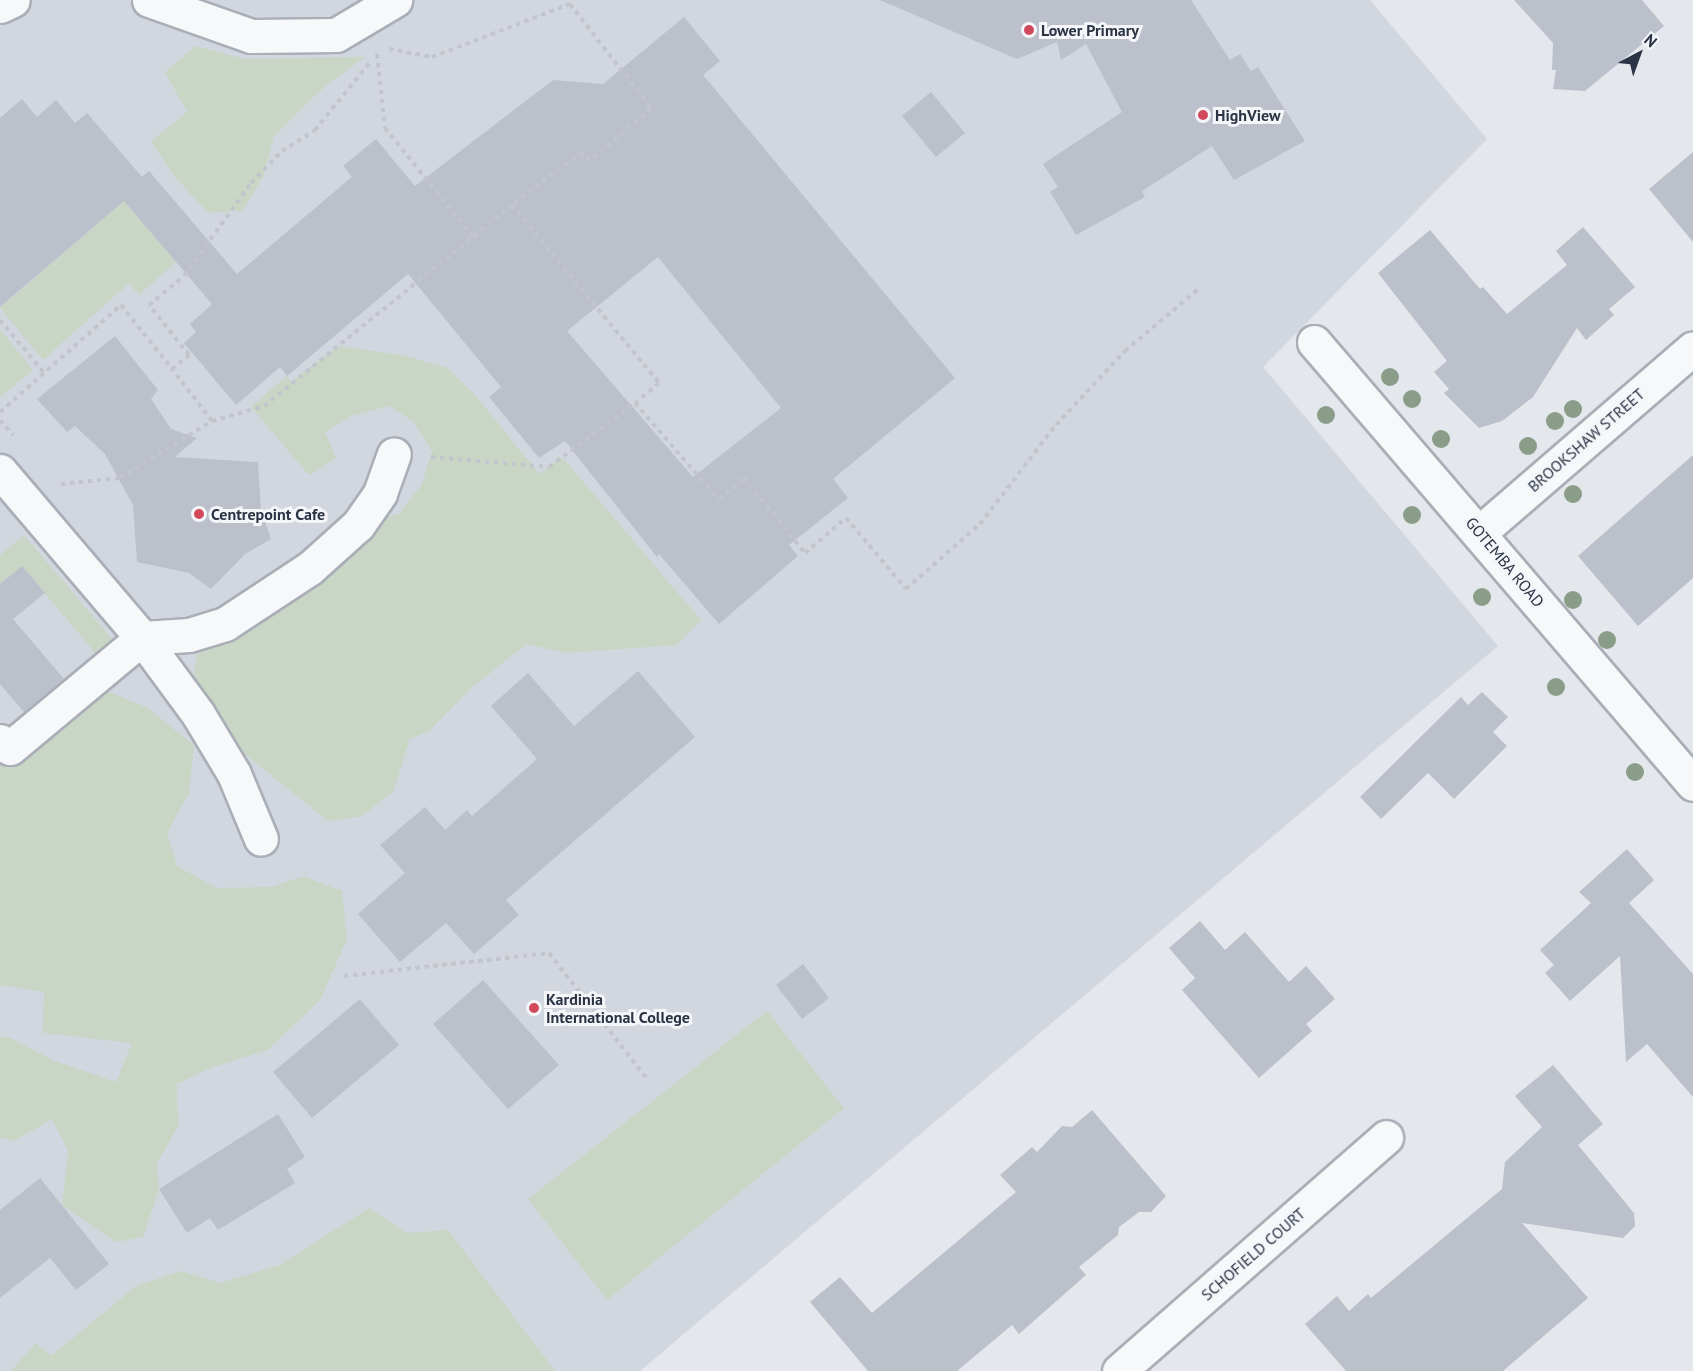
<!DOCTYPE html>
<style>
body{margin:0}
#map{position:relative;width:1693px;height:1371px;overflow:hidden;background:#e4e7ec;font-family:"PT Sans",sans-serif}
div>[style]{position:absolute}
.built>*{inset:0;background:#d2d6de}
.green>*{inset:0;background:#c9d6c5}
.building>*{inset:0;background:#bbc0ca}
.path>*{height:4px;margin-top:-2px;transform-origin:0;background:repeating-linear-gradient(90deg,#c2c5cb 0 4.5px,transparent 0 9px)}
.roads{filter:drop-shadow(2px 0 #a9aeb7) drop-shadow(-2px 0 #a9aeb7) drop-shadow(0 2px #a9aeb7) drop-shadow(0 -2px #a9aeb7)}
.minor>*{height:33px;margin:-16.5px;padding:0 16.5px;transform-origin:16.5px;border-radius:16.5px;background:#f7f8fa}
.trees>*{width:18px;height:18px;margin:-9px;border-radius:50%;background:#899d89}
.dots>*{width:16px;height:16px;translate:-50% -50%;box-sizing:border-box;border:3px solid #f4f6f9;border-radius:50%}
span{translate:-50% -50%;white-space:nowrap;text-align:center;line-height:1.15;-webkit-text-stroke:6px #f4f6f9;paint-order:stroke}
.poi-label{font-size:16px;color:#2b3445;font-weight:700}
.left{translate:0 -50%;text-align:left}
.street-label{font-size:16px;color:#2b3445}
.north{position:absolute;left:1609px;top:24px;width:60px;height:60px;-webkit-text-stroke:4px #f4f6f9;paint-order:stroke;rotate:41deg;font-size:16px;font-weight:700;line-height:24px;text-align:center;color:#2b3445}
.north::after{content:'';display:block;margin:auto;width:21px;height:27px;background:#2b3445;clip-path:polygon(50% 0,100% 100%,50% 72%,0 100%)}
</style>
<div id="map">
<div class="built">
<div style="clip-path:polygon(0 0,1370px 0,1487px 139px,1263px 367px,1498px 646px,640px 1371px,0 1371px)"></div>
</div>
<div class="green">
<div style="clip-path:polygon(196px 46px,245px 59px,365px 57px,325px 86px,274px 136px,264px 175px,243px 210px,208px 213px,174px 176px,151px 141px,187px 112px,165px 72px)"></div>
<div style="clip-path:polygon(124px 201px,176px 262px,139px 295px,129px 283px,43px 360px,0 308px)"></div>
<div style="clip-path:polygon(0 329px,33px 370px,0 397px)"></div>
<div style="clip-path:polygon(338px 346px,402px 355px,447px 368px,476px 396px,539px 474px,562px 457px,701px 620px,677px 645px,565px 653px,527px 644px,471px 688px,429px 731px,410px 739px,393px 792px,360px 817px,328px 821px,240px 750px,190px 692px,197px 656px,230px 618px,358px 525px,399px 514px,422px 484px,432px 452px,414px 422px,389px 406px,351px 416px,325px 432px,336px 458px,309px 475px,251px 407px,287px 376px,291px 382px)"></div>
<div style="clip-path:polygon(24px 535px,119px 647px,102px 661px,22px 566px,0 584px,0 555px)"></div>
<div style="clip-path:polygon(107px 691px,146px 707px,194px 745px,189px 793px,167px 833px,177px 866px,217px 888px,272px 887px,303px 876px,342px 891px,347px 939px,320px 1000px,268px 1050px,210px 1068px,177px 1084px,178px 1126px,157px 1164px,159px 1189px,143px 1237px,116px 1242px,62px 1205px,68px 1151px,52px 1119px,14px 1141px,0 1138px,0 1037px,9px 1037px,52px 1060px,116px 1082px,132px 1043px,43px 1033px,44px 992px,0 985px,0 756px,77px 695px)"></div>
<div style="clip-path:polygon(767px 1011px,844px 1108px,607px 1300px,528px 1199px)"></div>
<div style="clip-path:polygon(369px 1208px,407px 1233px,448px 1230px,555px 1371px,11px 1371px,36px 1343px,51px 1356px,136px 1286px,181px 1271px,220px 1283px,280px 1265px)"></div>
</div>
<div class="building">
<div style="clip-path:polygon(880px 0,1191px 0,1230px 60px,1240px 54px,1251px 71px,1258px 67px,1305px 141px,1234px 180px,1212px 146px,1142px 191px,1145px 197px,1076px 235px,1050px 192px,1058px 187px,1043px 164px,1122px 112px,1086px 44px,1061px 60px,1057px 42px,1017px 59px)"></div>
<div style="clip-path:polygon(1514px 0,1642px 0,1664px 26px,1585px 91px,1553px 89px,1556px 70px,1552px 70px,1553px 43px)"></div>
<div style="clip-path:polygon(evenodd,684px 17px,720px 61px,703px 75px,955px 378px,833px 479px,848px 498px,789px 545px,798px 556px,719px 624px,659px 554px,657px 557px,565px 441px,539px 458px,489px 397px,501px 387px,408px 274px,287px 376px,280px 367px,236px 405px,184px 343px,196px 332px,190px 324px,212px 304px,124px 201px,0 307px,0 118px,22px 99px,37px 117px,56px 100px,75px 123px,87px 113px,142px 177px,149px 171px,237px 274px,352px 177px,343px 166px,376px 139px,415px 186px,553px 80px,603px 84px,684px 17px,658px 257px,781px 408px,693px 477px,567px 331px,658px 257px)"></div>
<div style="clip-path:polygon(931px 92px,965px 133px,936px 157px,902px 116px)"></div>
<div style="clip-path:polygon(1693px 152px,1693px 242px,1649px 189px)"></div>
<div style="clip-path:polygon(1583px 227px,1635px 287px,1609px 309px,1614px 315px,1586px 340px,1577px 328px,1533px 397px,1502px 421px,1479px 428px,1444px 393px,1449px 389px,1434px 372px,1447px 361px,1378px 273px,1430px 230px,1480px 289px,1483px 287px,1507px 314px,1567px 265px,1556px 251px)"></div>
<div style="clip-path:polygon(115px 336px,158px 390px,151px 399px,171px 429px,197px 438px,175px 457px,258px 462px,261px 510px,271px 539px,245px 554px,211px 589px,189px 573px,137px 562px,133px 505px,105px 454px,75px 426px,67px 432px,37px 399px)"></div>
<div style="clip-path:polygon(1693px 455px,1693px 578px,1638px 626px,1578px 556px)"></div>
<div style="clip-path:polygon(22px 566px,45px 593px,13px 619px,64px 679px,24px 712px,0 684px,0 584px)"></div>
<div style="clip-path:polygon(638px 671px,695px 737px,506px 900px,519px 915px,474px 954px,446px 923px,400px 962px,358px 914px,405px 873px,380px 845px,425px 807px,445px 830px,467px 810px,472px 816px,537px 759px,491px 706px,528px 673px,574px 726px)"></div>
<div style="clip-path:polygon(1482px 692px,1508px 717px,1493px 732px,1507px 746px,1454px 799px,1428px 773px,1381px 819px,1360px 797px,1461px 697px,1468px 705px)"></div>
<div style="clip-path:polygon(1627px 849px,1654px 880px,1629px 903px,1693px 974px,1693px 1097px,1647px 1044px,1626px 1062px,1620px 956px,1570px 1001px,1545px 973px,1554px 965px,1540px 950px,1591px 903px,1579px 892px)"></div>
<div style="clip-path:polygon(1200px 921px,1225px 950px,1245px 932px,1289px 982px,1306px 966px,1335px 999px,1306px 1024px,1312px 1031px,1259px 1078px,1182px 990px,1195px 978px,1169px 948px)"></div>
<div style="clip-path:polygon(803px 964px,829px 998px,802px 1019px,776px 985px)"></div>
<div style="clip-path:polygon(483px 980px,559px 1065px,508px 1109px,433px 1024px)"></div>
<div style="clip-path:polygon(360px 999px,399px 1045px,312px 1118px,273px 1072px)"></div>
<div style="clip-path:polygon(1553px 1065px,1603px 1124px,1578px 1145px,1634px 1213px,1635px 1226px,1623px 1238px,1522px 1223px,1588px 1298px,1503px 1371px,1346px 1371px,1305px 1324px,1337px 1296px,1349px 1311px,1368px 1294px,1371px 1298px,1502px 1189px,1505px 1162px,1542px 1127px,1515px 1096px)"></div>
<div style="clip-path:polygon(1092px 1110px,1166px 1196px,1151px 1212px,1139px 1212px,1119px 1227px,1118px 1235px,1079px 1267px,1086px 1275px,1019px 1334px,1012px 1325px,957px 1371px,868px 1371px,810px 1302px,840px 1277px,872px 1313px,1016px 1192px,1000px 1175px,1032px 1147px,1037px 1152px,1062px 1126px,1072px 1127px)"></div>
<div style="clip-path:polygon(278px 1114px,305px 1157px,287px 1169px,295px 1183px,218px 1230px,210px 1218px,187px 1233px,159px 1189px)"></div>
<div style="clip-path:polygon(40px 1178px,109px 1264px,76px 1290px,50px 1258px,0 1298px,0 1210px)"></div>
</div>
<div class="path">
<div style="left:389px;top:49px;width:44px;rotate:10.5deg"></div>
<div style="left:432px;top:57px;width:148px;rotate:-21deg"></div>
<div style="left:570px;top:4px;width:132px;rotate:52.1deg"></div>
<div style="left:651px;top:108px;width:81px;rotate:139deg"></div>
<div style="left:590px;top:161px;width:12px;rotate:-132deg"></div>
<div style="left:582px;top:152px;width:88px;rotate:142.9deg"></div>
<div style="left:512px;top:205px;width:231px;rotate:50.4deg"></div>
<div style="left:659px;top:383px;width:31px;rotate:140deg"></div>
<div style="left:635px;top:403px;width:128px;rotate:49.1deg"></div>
<div style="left:719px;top:500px;width:33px;rotate:-41deg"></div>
<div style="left:744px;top:478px;width:97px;rotate:50.9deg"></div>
<div style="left:805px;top:553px;width:54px;rotate:-40.5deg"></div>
<div style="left:846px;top:518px;width:93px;rotate:49.8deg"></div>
<div style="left:906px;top:589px;width:98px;rotate:-41.3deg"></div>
<div style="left:980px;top:524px;width:125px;rotate:-52.5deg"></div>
<div style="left:1056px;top:425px;width:101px;rotate:-47deg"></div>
<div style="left:1125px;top:351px;width:99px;rotate:-40.1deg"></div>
<div style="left:377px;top:54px;width:74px;rotate:83.8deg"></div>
<div style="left:385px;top:128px;width:140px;rotate:51.1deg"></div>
<div style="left:0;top:320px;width:69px;rotate:50.3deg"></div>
<div style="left:0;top:412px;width:162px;rotate:-41.5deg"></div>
<div style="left:121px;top:305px;width:82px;rotate:51.4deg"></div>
<div style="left:172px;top:369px;width:22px;rotate:-39deg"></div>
<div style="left:189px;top:355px;width:64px;rotate:-128.7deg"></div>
<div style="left:149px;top:305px;width:45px;rotate:-39.6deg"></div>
<div style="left:184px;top:276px;width:115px;rotate:-54.2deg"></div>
<div style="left:251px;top:183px;width:45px;rotate:-45.9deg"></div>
<div style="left:282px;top:151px;width:39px;rotate:-32deg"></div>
<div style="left:315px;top:130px;width:89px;rotate:-50.9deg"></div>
<div style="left:0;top:420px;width:20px;rotate:49deg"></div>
<div style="left:212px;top:421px;width:54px;rotate:-16.1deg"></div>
<div style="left:264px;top:406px;width:319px;rotate:-39deg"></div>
<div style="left:431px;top:457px;width:118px;rotate:4.8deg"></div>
<div style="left:549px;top:467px;width:107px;rotate:-36.7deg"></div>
<div style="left:61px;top:484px;width:59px;rotate:-5.8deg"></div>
<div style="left:120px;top:478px;width:108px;rotate:-31.8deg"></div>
<div style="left:212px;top:421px;width:66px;rotate:-127.6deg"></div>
<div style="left:344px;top:976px;width:206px;rotate:-6.4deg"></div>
<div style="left:549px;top:953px;width:160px;rotate:52.1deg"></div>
</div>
<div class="roads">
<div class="minor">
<div style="left:149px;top:0;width:108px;rotate:19.4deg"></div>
<div style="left:251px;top:36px;width:85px;rotate:-0.7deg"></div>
<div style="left:336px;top:35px;width:69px;rotate:-30.7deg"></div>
<div style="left:0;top:6px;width:14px;rotate:-25deg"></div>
<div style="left:1314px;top:342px;width:582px;rotate:49.39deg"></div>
<div style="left:0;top:471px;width:219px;rotate:49.6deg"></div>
<div style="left:142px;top:638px;width:94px;rotate:53.6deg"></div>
<div style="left:198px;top:714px;width:70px;rotate:59deg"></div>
<div style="left:234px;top:774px;width:70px;rotate:67.4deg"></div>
<div style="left:1480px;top:532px;width:281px;rotate:-40.8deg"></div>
<div style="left:0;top:741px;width:12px;rotate:35deg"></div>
<div style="left:10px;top:748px;width:172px;rotate:-39.8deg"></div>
<div style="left:142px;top:638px;width:47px;rotate:-3.7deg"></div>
<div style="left:189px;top:635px;width:38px;rotate:-17deg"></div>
<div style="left:225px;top:624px;width:102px;rotate:-33.4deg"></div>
<div style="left:310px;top:568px;width:64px;rotate:-41.9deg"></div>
<div style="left:358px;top:525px;width:39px;rotate:-55deg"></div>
<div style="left:380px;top:493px;width:41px;rotate:-70.3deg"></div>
<div style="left:1119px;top:1371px;width:355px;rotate:-41.2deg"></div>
</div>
</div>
<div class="trees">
<div style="left:1390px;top:377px"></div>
<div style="left:1412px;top:399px"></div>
<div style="left:1573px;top:409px"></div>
<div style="left:1326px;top:415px"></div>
<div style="left:1555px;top:421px"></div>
<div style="left:1441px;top:439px"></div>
<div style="left:1528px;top:446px"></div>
<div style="left:1573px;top:494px"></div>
<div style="left:1412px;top:515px"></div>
<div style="left:1482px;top:597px"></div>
<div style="left:1573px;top:600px"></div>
<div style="left:1607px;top:640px"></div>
<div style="left:1556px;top:687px"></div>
<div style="left:1635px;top:772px"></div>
</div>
<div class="dots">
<div style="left:1029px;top:30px;background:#d1495b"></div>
<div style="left:1203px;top:115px;background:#d1495b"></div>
<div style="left:199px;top:514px;background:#d1495b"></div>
<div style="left:534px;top:1008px;background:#d1495b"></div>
</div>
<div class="poi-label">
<span class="left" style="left:1041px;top:30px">Lower Primary</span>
<span class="left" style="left:1215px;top:115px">HighView</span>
<span class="left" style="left:211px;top:514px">Centrepoint Cafe</span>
<span class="left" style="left:546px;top:1008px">Kardinia<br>International College</span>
</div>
<div class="street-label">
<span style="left:1586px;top:440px;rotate:-41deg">BROOKSHAW STREET</span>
<span style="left:1505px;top:562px;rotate:50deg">GOTEMBA ROAD</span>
<span style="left:1253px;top:1254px;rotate:-41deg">SCHOFIELD COURT</span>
</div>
<div class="north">N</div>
</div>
